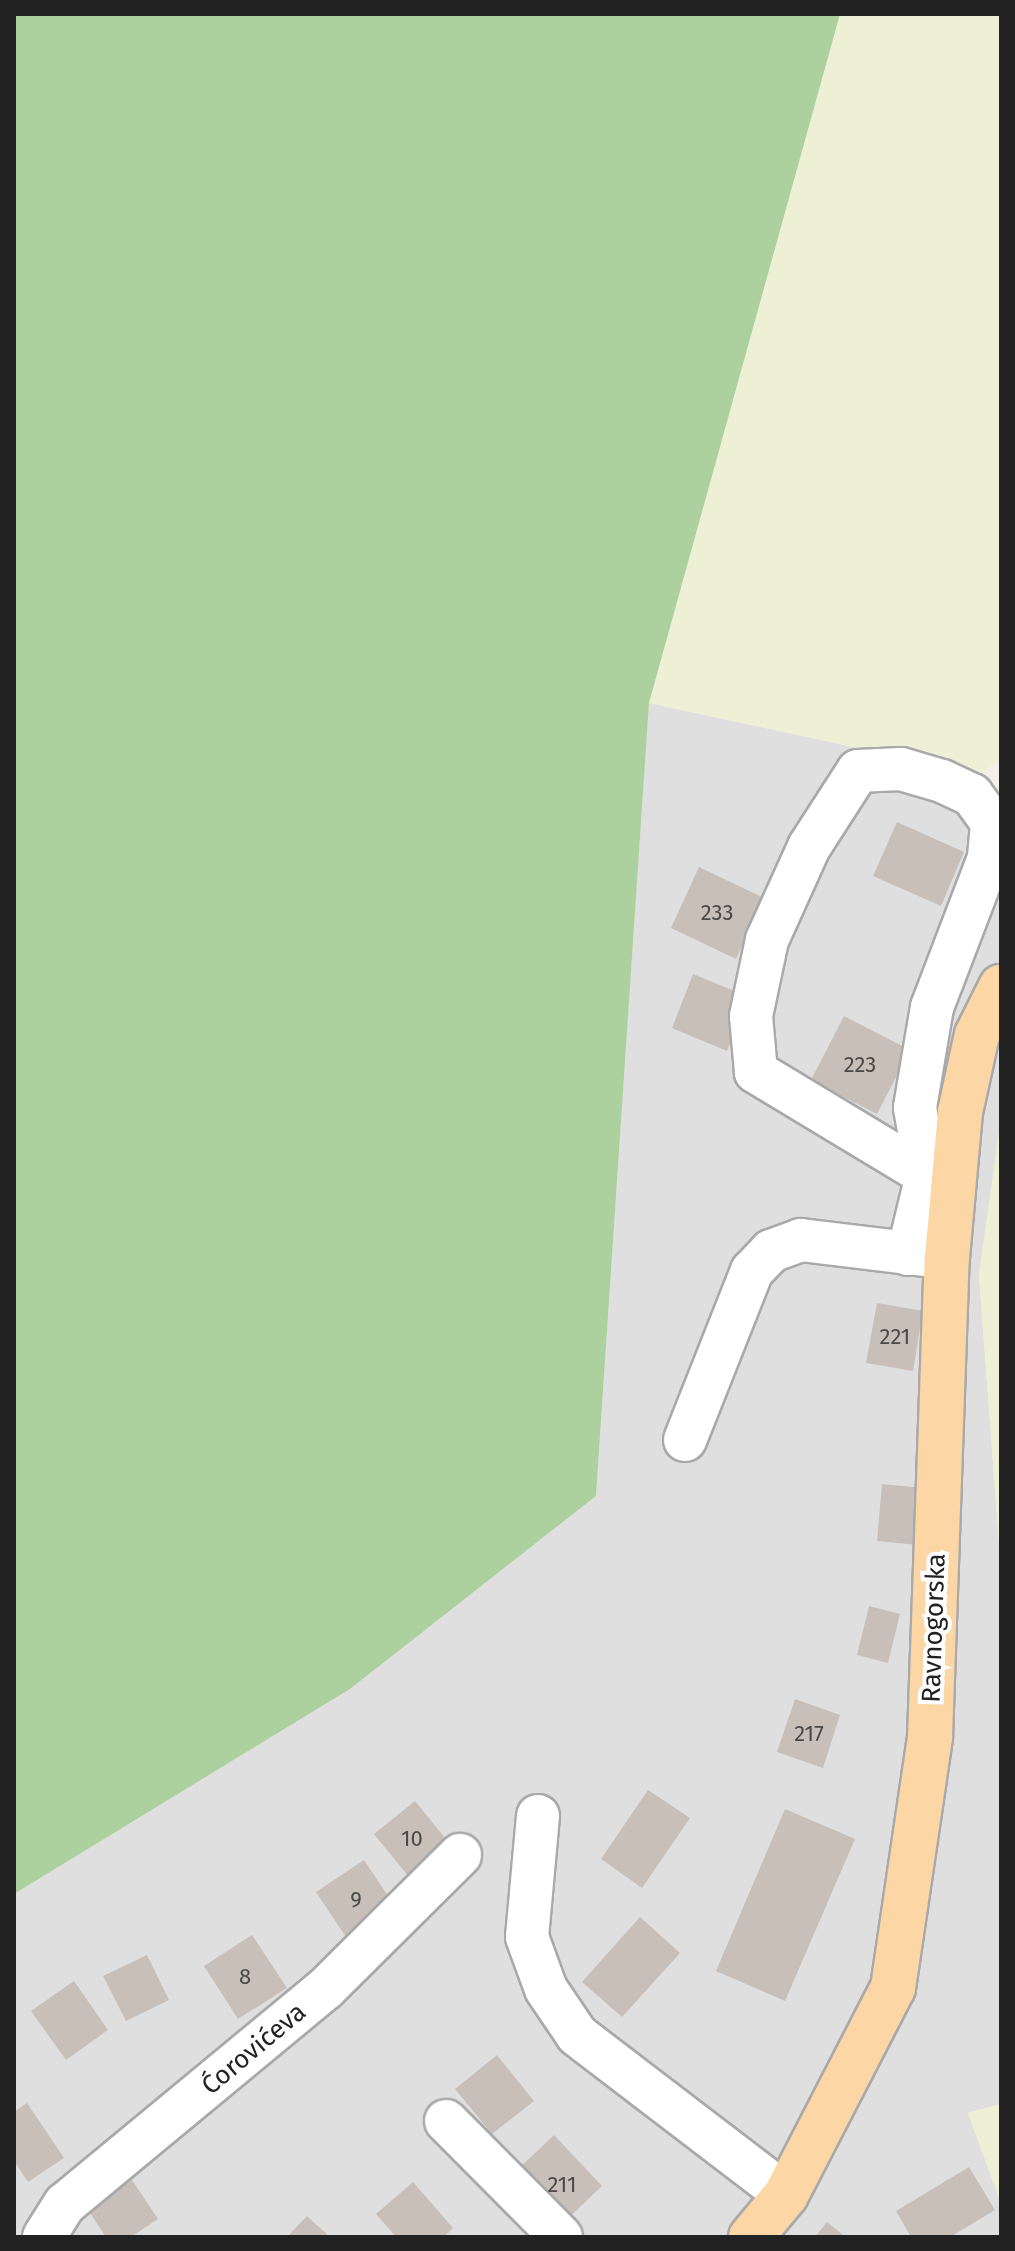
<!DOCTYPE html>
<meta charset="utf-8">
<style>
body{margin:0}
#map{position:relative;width:1015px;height:2251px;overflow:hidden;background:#f2efe9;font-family:"Fira Sans",sans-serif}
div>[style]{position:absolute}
.residential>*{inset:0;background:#e0dfdf}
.farmland>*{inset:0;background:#eef0d5}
.forest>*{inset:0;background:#add19e}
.building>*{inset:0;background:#c7bfb8}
.roads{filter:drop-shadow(2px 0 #a9a9a9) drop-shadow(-2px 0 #a9a9a9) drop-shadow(0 2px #a9a9a9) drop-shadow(0 -2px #a9a9a9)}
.minor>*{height:42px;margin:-21px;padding:0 21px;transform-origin:21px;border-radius:21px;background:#fff}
.major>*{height:44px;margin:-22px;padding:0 22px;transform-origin:22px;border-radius:22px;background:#fcd6a4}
span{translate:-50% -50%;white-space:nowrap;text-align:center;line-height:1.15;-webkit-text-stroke:8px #fff;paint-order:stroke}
.number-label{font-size:22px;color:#4b4948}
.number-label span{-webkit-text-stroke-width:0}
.street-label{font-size:26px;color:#222}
.frame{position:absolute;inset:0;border:16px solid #222;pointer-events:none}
</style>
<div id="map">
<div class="residential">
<div style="clip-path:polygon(649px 703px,979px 774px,1001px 797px,1001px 1119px,979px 1275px,1001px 1569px,1001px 2104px,968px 2113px,1001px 2203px,1001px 2237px,14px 2237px,14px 1894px,350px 1689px,596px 1496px)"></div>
</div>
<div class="farmland">
<div style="clip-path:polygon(840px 14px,1001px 14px,1001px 759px,979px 774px,649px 703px)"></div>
<div style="clip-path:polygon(1001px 1119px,1001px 1569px,979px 1275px)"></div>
<div style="clip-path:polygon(1001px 2104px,1001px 2203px,968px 2113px)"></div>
</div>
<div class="forest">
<div style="clip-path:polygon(14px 14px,840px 14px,649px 703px,596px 1496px,350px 1689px,14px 1894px)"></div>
</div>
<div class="building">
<div style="clip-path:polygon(897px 822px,964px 852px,941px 906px,873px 876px)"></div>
<div style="clip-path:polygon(699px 867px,764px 898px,736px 959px,671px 928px)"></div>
<div style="clip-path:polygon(693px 974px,749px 997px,727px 1051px,672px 1028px)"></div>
<div style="clip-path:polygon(844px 1016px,910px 1050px,877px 1114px,811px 1080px)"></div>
<div style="clip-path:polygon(877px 1303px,923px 1311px,913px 1371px,866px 1363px)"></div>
<div style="clip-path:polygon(882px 1484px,923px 1488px,918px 1545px,877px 1541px)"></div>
<div style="clip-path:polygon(869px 1606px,900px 1614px,888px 1663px,857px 1655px)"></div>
<div style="clip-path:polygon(795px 1699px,840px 1715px,823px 1768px,777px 1752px)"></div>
<div style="clip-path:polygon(648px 1790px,690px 1818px,642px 1888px,601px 1859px)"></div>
<div style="clip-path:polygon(415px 1801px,450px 1844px,409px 1877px,374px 1834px)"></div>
<div style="clip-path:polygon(785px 1809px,855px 1839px,785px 2001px,716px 1971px)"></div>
<div style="clip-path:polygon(364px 1860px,396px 1908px,348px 1940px,316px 1892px)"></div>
<div style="clip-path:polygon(640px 1917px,680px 1953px,622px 2017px,582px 1982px)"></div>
<div style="clip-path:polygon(252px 1935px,287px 1988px,238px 2019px,204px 1966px)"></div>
<div style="clip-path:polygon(147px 1955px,169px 2000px,126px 2021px,103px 1976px)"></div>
<div style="clip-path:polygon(74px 1981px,108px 2030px,66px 2060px,31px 2011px)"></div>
<div style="clip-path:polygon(497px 2055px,534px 2101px,492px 2134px,455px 2089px)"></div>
<div style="clip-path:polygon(27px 2103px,64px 2158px,28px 2182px,14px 2161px,14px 2112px)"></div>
<div style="clip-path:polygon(554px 2135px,602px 2186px,562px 2224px,514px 2173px)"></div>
<div style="clip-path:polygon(969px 2167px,995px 2210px,950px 2237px,911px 2237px,896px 2211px)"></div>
<div style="clip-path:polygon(132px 2180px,158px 2219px,131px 2237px,106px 2237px,88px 2210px)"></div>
<div style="clip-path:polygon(413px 2182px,453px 2228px,444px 2237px,396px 2237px,376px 2214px)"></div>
<div style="clip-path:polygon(307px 2216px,330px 2237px,287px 2237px)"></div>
<div style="clip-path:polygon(827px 2222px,846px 2237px,815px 2237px)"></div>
</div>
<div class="roads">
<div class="minor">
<div style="left:908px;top:1254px;width:81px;rotate:-76.5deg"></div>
<div style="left:927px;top:1175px;width:200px;rotate:-148.9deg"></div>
<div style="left:756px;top:1072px;width:56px;rotate:-95.1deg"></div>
<div style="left:751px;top:1016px;width:78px;rotate:-78.1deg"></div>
<div style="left:767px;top:940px;width:102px;rotate:-65.7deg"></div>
<div style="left:809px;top:847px;width:90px;rotate:-57.2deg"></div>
<div style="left:858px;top:771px;width:43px;rotate:-2.7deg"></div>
<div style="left:901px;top:769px;width:43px;rotate:16.3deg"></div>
<div style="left:942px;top:781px;width:33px;rotate:25deg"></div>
<div style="left:972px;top:795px;width:34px;rotate:54deg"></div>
<div style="left:992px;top:823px;width:35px;rotate:95deg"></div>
<div style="left:989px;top:858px;width:160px;rotate:110.9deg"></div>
<div style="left:932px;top:1007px;width:102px;rotate:99.6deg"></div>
<div style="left:915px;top:1108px;width:68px;rotate:79.8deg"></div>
<div style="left:685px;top:1440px;width:182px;rotate:-68.4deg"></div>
<div style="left:752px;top:1271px;width:28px;rotate:-46deg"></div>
<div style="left:771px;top:1251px;width:32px;rotate:-20deg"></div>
<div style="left:801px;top:1240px;width:134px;rotate:6.9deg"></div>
<div style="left:538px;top:1816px;width:121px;rotate:95.2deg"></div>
<div style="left:527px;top:1937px;width:55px;rotate:69.9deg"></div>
<div style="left:546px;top:1989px;width:55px;rotate:56deg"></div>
<div style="left:577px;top:2035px;width:263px;rotate:37.4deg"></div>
<div style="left:446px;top:2121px;width:163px;rotate:45.2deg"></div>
<div style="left:44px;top:2237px;width:39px;rotate:-58deg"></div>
<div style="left:65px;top:2204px;width:339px;rotate:-39.6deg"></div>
<div style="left:326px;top:1988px;width:189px;rotate:-44.8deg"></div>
</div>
<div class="major">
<div style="left:751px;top:2237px;width:55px;rotate:-50.2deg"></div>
<div style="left:786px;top:2195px;width:233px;rotate:-62.7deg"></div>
<div style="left:893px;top:1988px;width:254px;rotate:-81.6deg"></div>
<div style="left:930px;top:1737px;width:479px;rotate:-88deg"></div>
<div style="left:947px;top:1258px;width:147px;rotate:-84.9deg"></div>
<div style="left:960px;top:1112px;width:79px;rotate:-77.6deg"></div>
<div style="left:977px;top:1035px;width:54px;rotate:-63.4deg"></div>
</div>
</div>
<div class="number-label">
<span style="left:717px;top:913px">233</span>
<span style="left:860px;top:1065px">223</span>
<span style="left:895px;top:1337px">221</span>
<span style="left:809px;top:1734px">217</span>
<span style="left:412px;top:1839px">10</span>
<span style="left:356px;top:1900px">9</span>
<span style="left:245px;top:1977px">8</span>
<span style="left:562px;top:2185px">211</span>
</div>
<div class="street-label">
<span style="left:934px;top:1628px;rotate:-88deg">Ravnogorska</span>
<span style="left:254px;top:2049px;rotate:-40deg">Ćorovićeva</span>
</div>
<div class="frame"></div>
</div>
